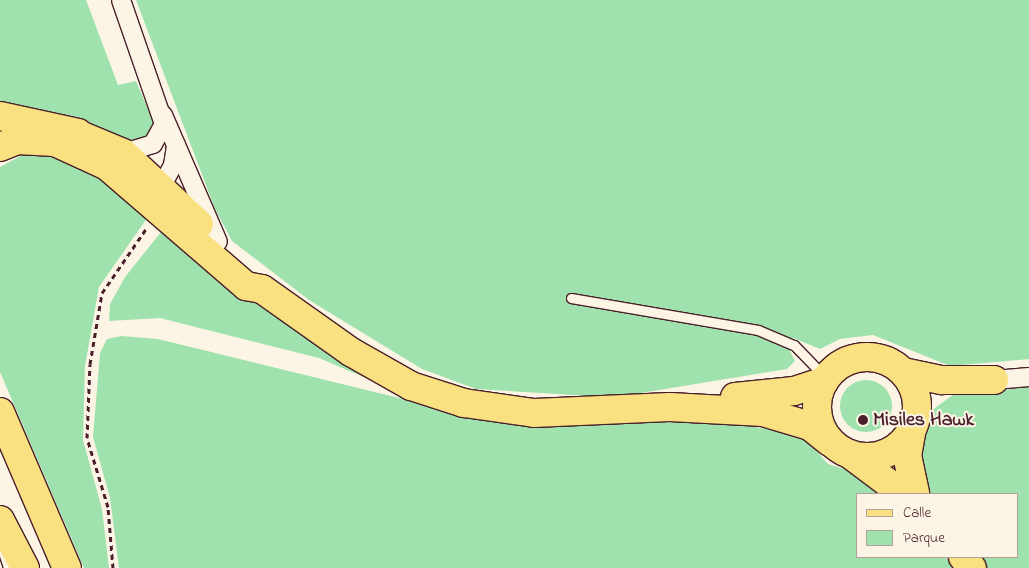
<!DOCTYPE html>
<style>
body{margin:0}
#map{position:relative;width:1029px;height:568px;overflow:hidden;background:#fcf5e5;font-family:"Indie Flower",sans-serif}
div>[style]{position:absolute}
.green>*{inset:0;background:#9fe2ad}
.round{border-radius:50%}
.path>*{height:3px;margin-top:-1.5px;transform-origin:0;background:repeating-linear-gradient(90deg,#4a1f2b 0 5px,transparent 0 9px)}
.roads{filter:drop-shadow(1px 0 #4a1f2b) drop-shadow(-1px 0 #4a1f2b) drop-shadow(0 1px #4a1f2b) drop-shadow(0 -1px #4a1f2b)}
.lane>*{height:9px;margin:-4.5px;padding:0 4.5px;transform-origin:4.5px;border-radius:4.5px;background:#fcf5e5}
.street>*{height:18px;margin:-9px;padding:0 9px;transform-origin:9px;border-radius:9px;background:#fcf5e5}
.primary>*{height:28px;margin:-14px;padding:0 14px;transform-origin:14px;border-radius:14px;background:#f9e181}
.primary>.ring{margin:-14px;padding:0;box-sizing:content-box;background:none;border:28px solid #f9e181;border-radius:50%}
.highway>*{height:28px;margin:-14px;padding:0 14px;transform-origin:14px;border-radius:14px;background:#f9e181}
.dots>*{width:14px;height:14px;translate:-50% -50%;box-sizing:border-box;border:2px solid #fcf5e5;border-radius:50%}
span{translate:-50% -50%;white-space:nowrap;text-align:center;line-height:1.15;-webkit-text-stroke:4px #fcf5e5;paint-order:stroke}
.poi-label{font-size:20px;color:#4a1f2b;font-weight:700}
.left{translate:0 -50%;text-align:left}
.legend{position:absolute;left:856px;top:493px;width:162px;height:65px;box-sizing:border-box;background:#fcf5e5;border:1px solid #b59f9b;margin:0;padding:6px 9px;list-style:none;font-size:15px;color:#4a1f2b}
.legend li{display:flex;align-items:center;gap:10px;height:25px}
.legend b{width:25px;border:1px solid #b59f9b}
</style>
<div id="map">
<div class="green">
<div style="clip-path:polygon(0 0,86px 0,118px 85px,136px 81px,154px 123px,150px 136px,133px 144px,71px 116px,0 106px)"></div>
<div style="clip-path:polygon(136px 0,1029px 0,1029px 359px,950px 366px,873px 335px,840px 339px,820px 349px,793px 338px,785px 341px,795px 361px,787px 369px,641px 393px,589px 396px,476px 389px,422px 369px,309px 300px,232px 241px,215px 209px)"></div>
<div style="clip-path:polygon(30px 151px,54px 151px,96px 171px,150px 214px,99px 287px,85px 366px,83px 440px,102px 509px,109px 568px,84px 568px,0 372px,0 167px)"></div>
<div style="clip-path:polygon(165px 227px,247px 298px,375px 382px,319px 358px,160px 318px,109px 321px,110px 304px,125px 277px)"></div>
<div style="clip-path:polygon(121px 336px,158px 339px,448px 410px,584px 424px,726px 421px,790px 434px,805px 438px,828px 464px,857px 473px,893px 494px,858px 494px,858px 557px,945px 557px,954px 568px,119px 568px,110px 498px,93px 437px,100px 353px,107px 339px)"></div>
<div class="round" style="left:840px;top:380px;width:52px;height:52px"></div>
<div style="clip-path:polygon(1029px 386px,1029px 568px,985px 568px,976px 557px,1018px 557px,1018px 494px,927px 494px,917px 451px,921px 429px,931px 411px,954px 394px)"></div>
</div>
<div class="path">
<div style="left:113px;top:568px;width:61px;rotate:-94.7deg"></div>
<div style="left:108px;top:507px;width:72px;rotate:-106.9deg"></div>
<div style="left:87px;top:438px;width:74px;rotate:-87.7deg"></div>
<div style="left:90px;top:364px;width:72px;rotate:-80.4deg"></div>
<div style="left:102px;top:293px;width:78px;rotate:-55.5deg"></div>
</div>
<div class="roads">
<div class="lane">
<div style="left:571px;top:298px;width:190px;rotate:9.7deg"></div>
<div style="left:758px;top:330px;width:39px;rotate:23deg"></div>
<div style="left:794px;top:345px;width:43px;rotate:45.9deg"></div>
<div style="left:1px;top:546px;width:23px;rotate:72deg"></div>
</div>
<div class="street">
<div style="left:121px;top:0;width:131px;rotate:70.9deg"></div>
<div style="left:164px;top:124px;width:23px;rotate:119deg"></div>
<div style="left:153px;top:144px;width:31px;rotate:163deg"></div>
<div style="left:163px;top:115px;width:138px;rotate:66.6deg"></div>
<div style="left:161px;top:187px;width:25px;rotate:-61deg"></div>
<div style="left:173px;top:165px;width:20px;rotate:-81deg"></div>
<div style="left:994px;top:380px;width:35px;rotate:-5deg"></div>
</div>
<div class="primary">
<div style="left:75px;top:133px;width:52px;rotate:22.6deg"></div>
<div style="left:123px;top:153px;width:104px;rotate:43.1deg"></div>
<div style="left:55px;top:142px;width:57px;rotate:24.8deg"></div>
<div style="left:107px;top:166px;width:184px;rotate:40.8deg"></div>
<div style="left:246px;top:286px;width:16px;rotate:11deg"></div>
<div style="left:262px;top:289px;width:109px;rotate:35.3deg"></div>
<div style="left:351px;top:352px;width:69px;rotate:29.5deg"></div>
<div style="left:411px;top:386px;width:56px;rotate:17.8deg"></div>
<div style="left:464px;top:403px;width:71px;rotate:8.1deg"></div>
<div style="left:534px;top:413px;width:136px;rotate:-2.5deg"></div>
<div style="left:670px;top:407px;width:93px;rotate:3.1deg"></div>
<div style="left:763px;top:412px;width:49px;rotate:16.6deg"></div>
<div style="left:810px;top:426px;width:26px;rotate:39deg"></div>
<div style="left:0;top:147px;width:18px;rotate:-22deg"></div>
<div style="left:17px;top:140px;width:56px;rotate:3.1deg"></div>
<div class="ring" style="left:817px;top:357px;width:72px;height:72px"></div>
<div style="left:903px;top:372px;width:40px;rotate:12deg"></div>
<div style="left:942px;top:380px;width:52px"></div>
<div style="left:735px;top:397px;width:59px;rotate:-5.8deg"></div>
<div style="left:794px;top:391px;width:32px;rotate:-18deg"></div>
<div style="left:912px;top:428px;width:27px;rotate:100deg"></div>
<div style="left:907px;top:455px;width:40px;rotate:78deg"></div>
<div style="left:851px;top:455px;width:65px;rotate:36.9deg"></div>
<div style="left:963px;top:557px;width:14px;rotate:51deg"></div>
</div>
<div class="highway">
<div style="left:0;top:116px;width:80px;rotate:12.3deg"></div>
<div style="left:0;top:412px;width:170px;rotate:66.8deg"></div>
<div style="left:0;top:520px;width:54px;rotate:62.5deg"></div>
</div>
</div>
<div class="dots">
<div style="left:863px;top:420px;background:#4a1f2b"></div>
</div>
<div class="poi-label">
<span class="left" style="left:873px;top:420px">Misiles Hawk</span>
</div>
<ul class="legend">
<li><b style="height:6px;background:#f9e181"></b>Calle</li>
<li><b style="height:14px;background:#9fe2ad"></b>Parque</li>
</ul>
</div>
